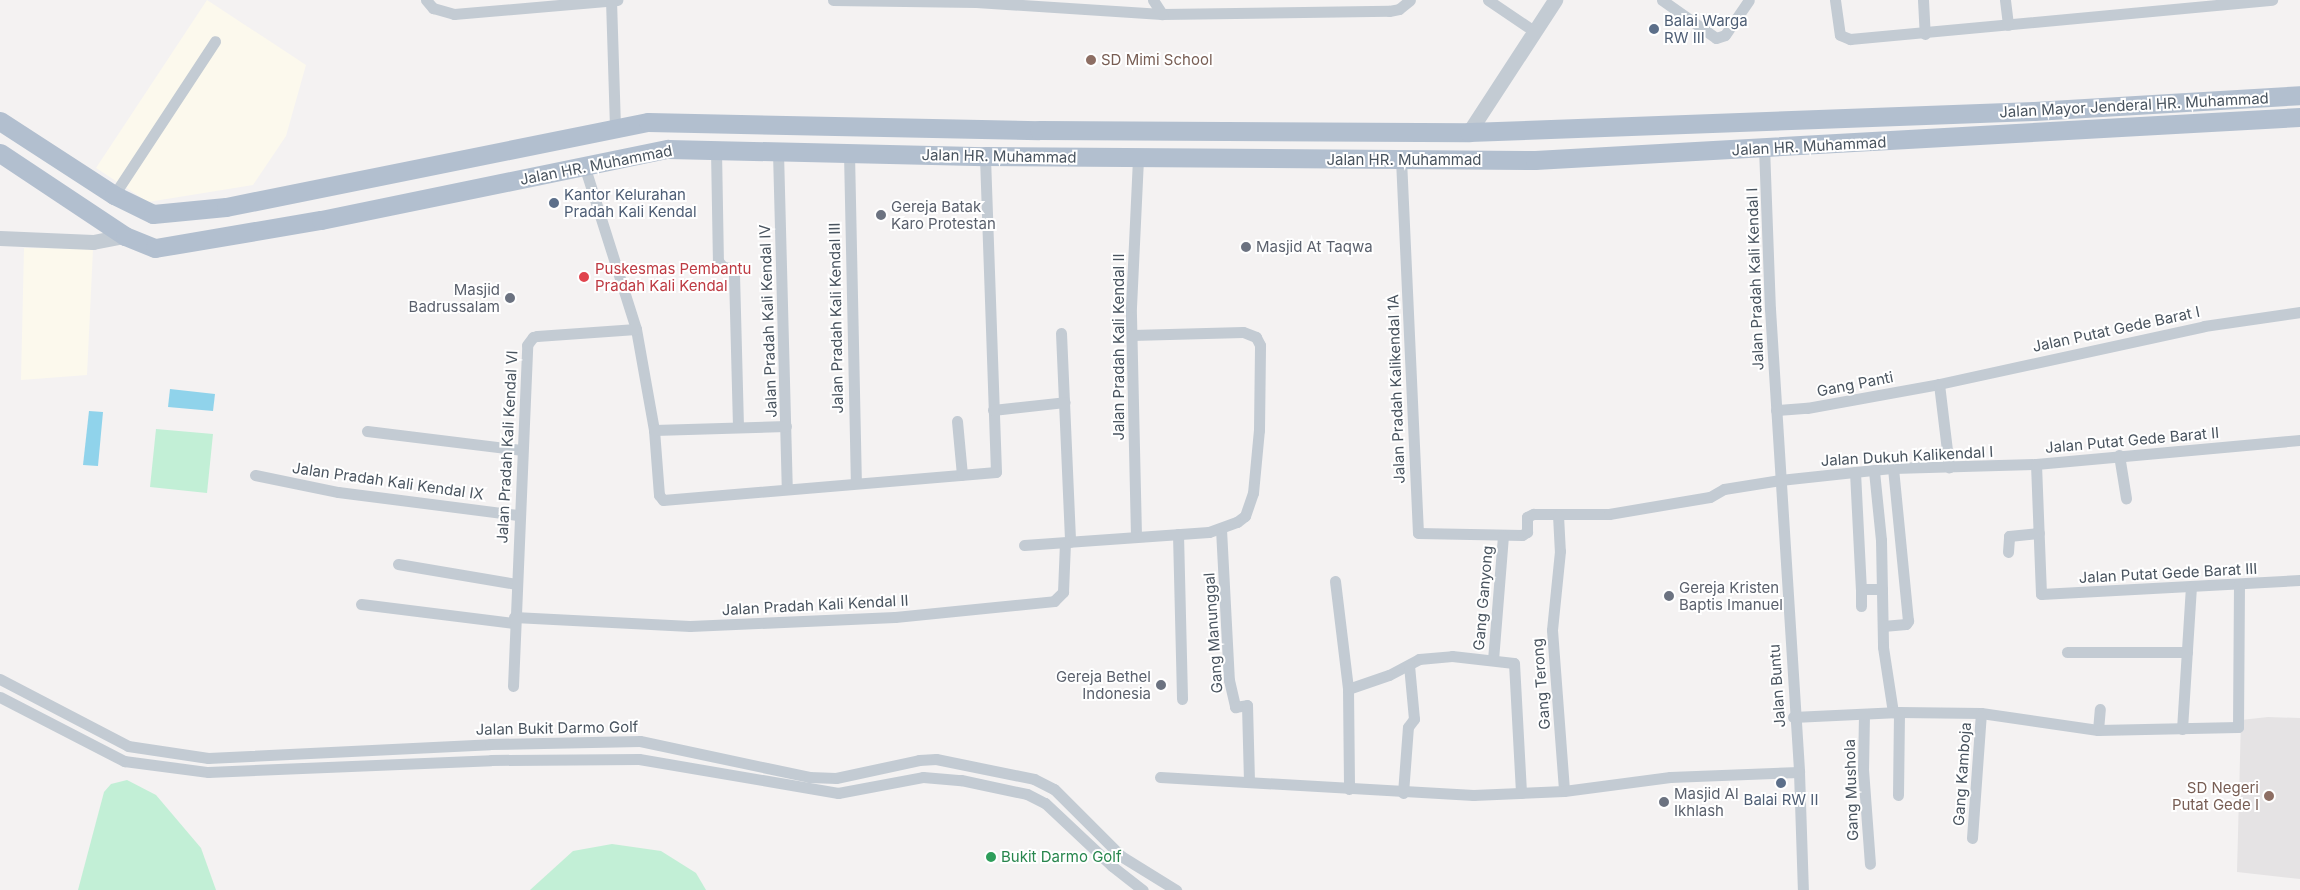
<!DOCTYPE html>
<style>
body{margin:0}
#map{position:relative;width:2300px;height:890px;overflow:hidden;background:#f4f2f2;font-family:Inter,sans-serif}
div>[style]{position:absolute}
.commercial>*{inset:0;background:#fcf9ed}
.education>*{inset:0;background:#e5e3e4}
.green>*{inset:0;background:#c2efd6}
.water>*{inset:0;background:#90d3eb}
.minor>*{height:11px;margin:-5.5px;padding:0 5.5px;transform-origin:5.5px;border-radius:5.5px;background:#c3cbd3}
.tertiary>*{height:15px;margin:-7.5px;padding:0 7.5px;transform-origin:7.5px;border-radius:7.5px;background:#c3cbd3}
.primary>*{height:19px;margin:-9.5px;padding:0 9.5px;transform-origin:9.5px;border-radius:9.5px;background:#b2bfcf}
.dots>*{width:14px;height:14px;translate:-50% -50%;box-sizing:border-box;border:2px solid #fff;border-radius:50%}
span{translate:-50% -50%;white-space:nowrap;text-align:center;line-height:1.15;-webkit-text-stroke:4px #fff;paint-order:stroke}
.service-label{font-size:15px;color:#4e5e75}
.left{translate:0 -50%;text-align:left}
.education-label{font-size:15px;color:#785e54}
.right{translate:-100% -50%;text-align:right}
.street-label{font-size:15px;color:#49545f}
.worship-label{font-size:15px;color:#5b616d}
.health-label{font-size:15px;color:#be3a42}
.leisure-label{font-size:15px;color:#27864d}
</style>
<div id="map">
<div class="commercial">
<div style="clip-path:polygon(207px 0,306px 65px,286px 136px,253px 185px,148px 202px,96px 168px)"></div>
<div style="clip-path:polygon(24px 248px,93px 249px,87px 375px,21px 380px)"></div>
</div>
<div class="education">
<div style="clip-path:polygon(2268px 717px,2300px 718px,2300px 879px,2237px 872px,2241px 720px)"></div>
</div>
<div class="green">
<div style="clip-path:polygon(156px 429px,213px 434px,207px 493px,150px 487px)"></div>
<div style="clip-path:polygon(127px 780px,156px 795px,201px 848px,216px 890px,78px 890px,104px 792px,111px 784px)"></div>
<div style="clip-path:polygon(612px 844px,661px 851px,696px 873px,706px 890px,530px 890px,573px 851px)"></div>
</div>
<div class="water">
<div style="clip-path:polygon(170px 389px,215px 394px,213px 411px,168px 407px)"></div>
<div style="clip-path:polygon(89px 411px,103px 412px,98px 466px,83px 465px)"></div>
</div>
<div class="minor">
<div style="left:426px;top:0;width:11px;rotate:49deg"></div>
<div style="left:433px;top:8px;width:22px;rotate:16deg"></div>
<div style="left:454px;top:14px;width:164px;rotate:-4.9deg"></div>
<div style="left:611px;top:0;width:128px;rotate:88.2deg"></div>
<div style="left:833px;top:0;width:143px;rotate:0.8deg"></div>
<div style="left:976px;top:2px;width:186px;rotate:3.7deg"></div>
<div style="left:1162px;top:14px;width:227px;rotate:-0.8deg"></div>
<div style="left:1389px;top:11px;width:10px;rotate:-11deg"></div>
<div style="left:1399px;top:9px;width:14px;rotate:-39deg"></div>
<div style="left:1153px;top:0;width:17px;rotate:57deg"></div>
<div style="left:1488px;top:0;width:55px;rotate:34deg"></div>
<div style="left:1662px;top:0;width:66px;rotate:35.1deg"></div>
<div style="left:1716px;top:38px;width:9px;rotate:-18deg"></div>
<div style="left:1725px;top:35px;width:42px;rotate:-55.6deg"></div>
<div style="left:1835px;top:0;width:35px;rotate:82deg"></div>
<div style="left:1840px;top:35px;width:11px;rotate:22deg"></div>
<div style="left:1850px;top:39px;width:424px;rotate:-5.3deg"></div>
<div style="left:1923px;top:0;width:34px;rotate:87deg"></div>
<div style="left:2005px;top:0;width:25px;rotate:83deg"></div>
<div style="left:1764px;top:147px;width:162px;rotate:87.9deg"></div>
<div style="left:1770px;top:309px;width:464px;rotate:86.4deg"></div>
<div style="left:1799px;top:772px;width:118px;rotate:88.1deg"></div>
<div style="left:716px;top:150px;width:111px;rotate:89deg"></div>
<div style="left:718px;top:261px;width:8px;rotate:50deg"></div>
<div style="left:723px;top:267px;width:7px;rotate:8deg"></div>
<div style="left:730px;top:268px;width:7px;rotate:56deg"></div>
<div style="left:734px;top:274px;width:151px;rotate:88.5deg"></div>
<div style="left:778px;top:152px;width:337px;rotate:88.5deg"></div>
<div style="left:849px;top:153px;width:330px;rotate:88.8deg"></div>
<div style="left:1401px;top:159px;width:374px;rotate:87.4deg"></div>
<div style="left:1418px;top:533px;width:104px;rotate:1.1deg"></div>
<div style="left:1522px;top:535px;width:6px;rotate:-31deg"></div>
<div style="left:1527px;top:532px;width:15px;rotate:-90deg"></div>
<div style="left:1527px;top:517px;width:7px;rotate:-27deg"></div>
<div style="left:1533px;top:514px;width:76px"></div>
<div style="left:1609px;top:514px;width:102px;rotate:-9.6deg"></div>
<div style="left:1710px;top:497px;width:16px;rotate:-30deg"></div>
<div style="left:1724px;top:489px;width:57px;rotate:-9.1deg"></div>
<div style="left:1780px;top:480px;width:114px;rotate:-6.1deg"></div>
<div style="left:1893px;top:468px;width:143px;rotate:-1.6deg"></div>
<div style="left:2036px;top:464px;width:265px;rotate:-5.2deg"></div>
<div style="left:584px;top:165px;width:172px;rotate:72.4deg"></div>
<div style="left:636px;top:329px;width:103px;rotate:79.9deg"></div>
<div style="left:654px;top:430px;width:65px;rotate:85.6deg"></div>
<div style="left:659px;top:495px;width:6px;rotate:51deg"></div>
<div style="left:663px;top:500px;width:334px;rotate:-4.8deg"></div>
<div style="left:996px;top:472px;width:316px;rotate:-92deg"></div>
<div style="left:114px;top:195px;width:184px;rotate:-56.7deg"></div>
<div style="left:1061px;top:333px;width:209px;rotate:87.5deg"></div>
<div style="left:1939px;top:384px;width:84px;rotate:83.1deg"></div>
<div style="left:993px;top:410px;width:72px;rotate:-6.3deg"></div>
<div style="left:1776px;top:410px;width:31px;rotate:-4deg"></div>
<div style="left:1807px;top:408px;width:134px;rotate:-10.3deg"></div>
<div style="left:1939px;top:384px;width:271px;rotate:-12.3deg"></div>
<div style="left:2204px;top:326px;width:97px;rotate:-8.3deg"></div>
<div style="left:957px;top:421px;width:54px;rotate:84.7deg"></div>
<div style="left:654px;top:430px;width:132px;rotate:-1.7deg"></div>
<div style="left:367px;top:431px;width:155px;rotate:7deg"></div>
<div style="left:2119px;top:455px;width:44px;rotate:80.8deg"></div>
<div style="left:2036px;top:464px;width:130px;rotate:87.8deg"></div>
<div style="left:2041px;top:594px;width:259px;rotate:-3.1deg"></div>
<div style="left:1874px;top:471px;width:69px;rotate:84.2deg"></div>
<div style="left:1881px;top:540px;width:107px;rotate:88.9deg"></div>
<div style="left:1883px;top:647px;width:66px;rotate:81.3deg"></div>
<div style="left:1855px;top:472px;width:117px;rotate:87.1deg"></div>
<div style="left:1861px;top:589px;width:21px"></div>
<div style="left:255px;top:475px;width:85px;rotate:11.6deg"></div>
<div style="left:338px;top:492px;width:181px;rotate:7.3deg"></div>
<div style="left:1558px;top:515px;width:36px;rotate:87deg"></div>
<div style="left:1560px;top:551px;width:79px;rotate:95.8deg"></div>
<div style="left:1552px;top:630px;width:161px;rotate:85.7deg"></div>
<div style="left:1221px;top:529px;width:151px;rotate:87deg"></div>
<div style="left:1229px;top:680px;width:28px;rotate:77deg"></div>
<div style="left:1235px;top:707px;width:12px;rotate:-9deg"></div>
<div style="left:1247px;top:705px;width:77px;rotate:88.5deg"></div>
<div style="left:1178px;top:534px;width:165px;rotate:88.6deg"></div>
<div style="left:1136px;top:536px;width:229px;rotate:-91.3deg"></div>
<div style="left:1131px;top:307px;width:149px;rotate:-87.3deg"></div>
<div style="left:1024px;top:545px;width:185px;rotate:-4deg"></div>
<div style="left:1209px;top:532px;width:30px;rotate:-20deg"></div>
<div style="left:1237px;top:522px;width:10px;rotate:-37deg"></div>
<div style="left:1245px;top:516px;width:24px;rotate:-71deg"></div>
<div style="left:1253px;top:493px;width:63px;rotate:-84.6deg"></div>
<div style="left:1259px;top:430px;width:85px;rotate:-89.3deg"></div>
<div style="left:1260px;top:345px;width:9px;rotate:-117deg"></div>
<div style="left:1256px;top:337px;width:14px;rotate:-159deg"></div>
<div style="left:1243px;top:332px;width:111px;rotate:178.5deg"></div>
<div style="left:2008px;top:552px;width:16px;rotate:-86deg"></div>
<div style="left:2009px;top:536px;width:30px;rotate:-6deg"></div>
<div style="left:398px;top:564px;width:120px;rotate:9.6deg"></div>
<div style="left:1335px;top:581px;width:109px;rotate:83.1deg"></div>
<div style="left:1348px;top:689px;width:100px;rotate:89.4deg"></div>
<div style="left:1861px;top:589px;width:17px;rotate:90deg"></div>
<div style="left:361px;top:604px;width:154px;rotate:7.1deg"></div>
<div style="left:514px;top:617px;width:176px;rotate:2.9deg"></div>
<div style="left:690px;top:626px;width:205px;rotate:-2.5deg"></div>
<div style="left:895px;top:617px;width:160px;rotate:-5.7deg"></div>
<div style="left:1054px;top:601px;width:13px;rotate:-45deg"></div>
<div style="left:1063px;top:592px;width:49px;rotate:-87.7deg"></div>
<div style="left:1883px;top:626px;width:23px;rotate:-5deg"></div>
<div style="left:1906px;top:624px;width:4px;rotate:-56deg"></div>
<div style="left:1908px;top:621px;width:154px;rotate:-95.6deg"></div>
<div style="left:2067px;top:652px;width:120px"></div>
<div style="left:1493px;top:660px;width:125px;rotate:-85.4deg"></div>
<div style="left:0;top:679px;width:144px;rotate:27.6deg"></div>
<div style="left:128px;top:746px;width:81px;rotate:8.5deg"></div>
<div style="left:208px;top:758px;width:282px;rotate:-2.8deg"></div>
<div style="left:490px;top:744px;width:150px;rotate:-1.1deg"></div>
<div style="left:640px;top:741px;width:173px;rotate:12deg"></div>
<div style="left:809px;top:777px;width:27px;rotate:2deg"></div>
<div style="left:836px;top:778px;width:85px;rotate:-12.2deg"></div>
<div style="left:919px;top:760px;width:17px;rotate:-3deg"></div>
<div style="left:936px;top:759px;width:100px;rotate:11.5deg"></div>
<div style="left:1034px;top:779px;width:22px;rotate:27deg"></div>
<div style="left:1054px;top:789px;width:95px;rotate:45deg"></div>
<div style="left:1121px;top:856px;width:65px;rotate:31.7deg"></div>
<div style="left:513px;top:686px;width:341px;rotate:-87.6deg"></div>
<div style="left:527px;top:345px;width:10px;rotate:-53deg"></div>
<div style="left:533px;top:337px;width:4px;rotate:-14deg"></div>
<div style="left:537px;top:336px;width:99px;rotate:-4deg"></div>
<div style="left:1348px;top:689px;width:43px;rotate:-18.9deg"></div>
<div style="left:1389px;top:675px;width:34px;rotate:-28deg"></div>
<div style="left:1419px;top:659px;width:33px;rotate:-5deg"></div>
<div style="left:1452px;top:656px;width:62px;rotate:6.4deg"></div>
<div style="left:1514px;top:663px;width:130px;rotate:86.9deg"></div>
<div style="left:0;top:697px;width:140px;rotate:27.3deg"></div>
<div style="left:124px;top:761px;width:85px;rotate:7.5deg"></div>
<div style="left:208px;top:772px;width:283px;rotate:-2.4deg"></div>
<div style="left:491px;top:760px;width:148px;rotate:-0.4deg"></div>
<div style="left:639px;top:759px;width:202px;rotate:9.7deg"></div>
<div style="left:838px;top:793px;width:86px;rotate:-10.7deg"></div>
<div style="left:923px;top:777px;width:38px;rotate:5deg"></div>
<div style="left:961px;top:780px;width:67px;rotate:12deg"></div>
<div style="left:1027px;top:794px;width:20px;rotate:27deg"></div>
<div style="left:1045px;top:803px;width:92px;rotate:43.2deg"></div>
<div style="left:1112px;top:866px;width:39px;rotate:38deg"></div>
<div style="left:1864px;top:714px;width:55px;rotate:91deg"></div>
<div style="left:1863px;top:769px;width:95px;rotate:85.8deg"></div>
<div style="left:1793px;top:717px;width:106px;rotate:-2.7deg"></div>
<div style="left:1899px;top:712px;width:82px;rotate:0.7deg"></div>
<div style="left:1981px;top:713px;width:118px;rotate:8.3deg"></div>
<div style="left:2098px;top:730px;width:21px;rotate:-85deg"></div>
<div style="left:2182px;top:729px;width:142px;rotate:-86.4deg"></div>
<div style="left:2098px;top:730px;width:140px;rotate:-1.2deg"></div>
<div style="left:2238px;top:727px;width:143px;rotate:-89.6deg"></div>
<div style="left:1160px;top:777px;width:314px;rotate:3.3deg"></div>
<div style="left:1473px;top:795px;width:91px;rotate:-2.5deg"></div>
<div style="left:1564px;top:791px;width:107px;rotate:-7.5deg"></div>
<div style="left:1670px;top:777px;width:129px;rotate:-2.2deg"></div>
<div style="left:1403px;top:793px;width:66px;rotate:-85.7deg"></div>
<div style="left:1408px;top:727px;width:10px;rotate:-53deg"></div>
<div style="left:1414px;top:719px;width:54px;rotate:-95.3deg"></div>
<div style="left:1898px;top:795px;width:83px;rotate:-89.3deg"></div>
<div style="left:1972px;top:838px;width:125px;rotate:-85.9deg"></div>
</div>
<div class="tertiary">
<div style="left:1469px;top:132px;width:158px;rotate:-56.9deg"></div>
<div style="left:0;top:238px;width:93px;rotate:2.5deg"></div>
<div style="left:93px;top:242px;width:33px;rotate:-11deg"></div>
</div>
<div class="primary">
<div style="left:0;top:121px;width:136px;rotate:33deg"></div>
<div style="left:114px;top:195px;width:43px;rotate:26deg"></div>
<div style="left:153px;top:214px;width:73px;rotate:-5.5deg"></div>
<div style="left:226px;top:207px;width:430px;rotate:-11.4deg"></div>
<div style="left:648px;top:122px;width:391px;rotate:1.2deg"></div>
<div style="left:1039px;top:130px;width:430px;rotate:0.3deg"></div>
<div style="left:1469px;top:132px;width:565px;rotate:-2.13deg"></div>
<div style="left:2034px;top:111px;width:266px;rotate:-3.4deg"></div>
<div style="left:0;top:153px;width:150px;rotate:33.6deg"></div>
<div style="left:125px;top:236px;width:32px;rotate:22deg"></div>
<div style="left:155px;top:248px;width:168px;rotate:-9.6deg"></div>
<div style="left:321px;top:220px;width:354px;rotate:-11.6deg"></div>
<div style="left:668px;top:149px;width:317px;rotate:1.3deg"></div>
<div style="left:985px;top:156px;width:550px;rotate:0.42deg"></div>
<div style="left:1535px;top:160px;width:766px;rotate:-3.22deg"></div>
</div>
<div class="dots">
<div style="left:1654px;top:29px;background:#5c6f8a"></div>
<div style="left:1091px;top:60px;background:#8d6e63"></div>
<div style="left:554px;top:203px;background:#5c6f8a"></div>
<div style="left:881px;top:215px;background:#6b7280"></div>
<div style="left:1246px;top:247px;background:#6b7280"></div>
<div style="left:584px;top:277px;background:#e0444e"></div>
<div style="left:510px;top:298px;background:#6b7280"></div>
<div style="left:1669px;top:596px;background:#6b7280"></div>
<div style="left:1161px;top:685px;background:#6b7280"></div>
<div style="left:1781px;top:783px;background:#5c6f8a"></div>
<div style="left:2269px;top:796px;background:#8d6e63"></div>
<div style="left:1664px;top:802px;background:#6b7280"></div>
<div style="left:991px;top:857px;background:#2e9e5b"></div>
</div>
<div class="service-label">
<span class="left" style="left:1664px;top:29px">Balai Warga<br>RW III</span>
<span class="left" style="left:564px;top:203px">Kantor Kelurahan<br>Pradah Kali Kendal</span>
<span style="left:1781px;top:800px">Balai RW II</span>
</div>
<div class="education-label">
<span class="left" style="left:1101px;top:60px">SD Mimi School</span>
<span class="right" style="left:2259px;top:796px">SD Negeri<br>Putat Gede I</span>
</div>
<div class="street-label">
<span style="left:2134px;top:105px;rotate:-3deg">Jalan Mayor Jenderal HR. Muhammad</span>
<span style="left:1809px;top:146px;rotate:-3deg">Jalan HR. Muhammad</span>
<span style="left:999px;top:156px;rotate:1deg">Jalan HR. Muhammad</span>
<span style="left:1404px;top:160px">Jalan HR. Muhammad</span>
<span style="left:596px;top:165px;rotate:-11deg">Jalan HR. Muhammad</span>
<span style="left:1755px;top:279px;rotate:-92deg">Jalan Pradah Kali Kendal I</span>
<span style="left:836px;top:318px;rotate:-91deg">Jalan Pradah Kali Kendal III</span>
<span style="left:768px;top:321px;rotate:-92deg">Jalan Pradah Kali Kendal IV</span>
<span style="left:2116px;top:329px;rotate:-12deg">Jalan Putat Gede Barat I</span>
<span style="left:1119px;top:347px;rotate:-90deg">Jalan Pradah Kali Kendal II</span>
<span style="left:1855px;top:384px;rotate:-11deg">Gang Panti</span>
<span style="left:1396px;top:389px;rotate:-92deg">Jalan Pradah Kalikendal 1A</span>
<span style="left:2132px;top:440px;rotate:-5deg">Jalan Putat Gede Barat II</span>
<span style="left:507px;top:447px;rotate:-87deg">Jalan Pradah Kali Kendal VI</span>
<span style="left:1907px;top:456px;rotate:-3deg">Jalan Dukuh Kalikendal I</span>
<span style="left:388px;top:481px;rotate:8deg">Jalan Pradah Kali Kendal IX</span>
<span style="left:2168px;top:573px;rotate:-3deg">Jalan Putat Gede Barat III</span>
<span style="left:1483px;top:598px;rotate:-85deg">Gang Ganyong</span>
<span style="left:815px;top:605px;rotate:-3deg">Jalan Pradah Kali Kendal II</span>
<span style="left:1213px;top:633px;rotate:-94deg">Gang Manunggal</span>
<span style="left:1541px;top:684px;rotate:-95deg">Gang Terong</span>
<span style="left:1777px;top:686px;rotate:-94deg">Jalan Buntu</span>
<span style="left:557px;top:728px;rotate:-1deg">Jalan Bukit Darmo Golf</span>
<span style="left:1962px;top:774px;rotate:-86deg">Gang Kamboja</span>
<span style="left:1851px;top:790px;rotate:-92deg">Gang Mushola</span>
</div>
<div class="worship-label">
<span class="left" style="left:891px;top:215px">Gereja Batak<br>Karo Protestan</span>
<span class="left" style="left:1256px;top:247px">Masjid At Taqwa</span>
<span class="right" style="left:500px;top:298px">Masjid<br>Badrussalam</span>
<span class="left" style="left:1679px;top:596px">Gereja Kristen<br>Baptis Imanuel</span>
<span class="right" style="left:1151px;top:685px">Gereja Bethel<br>Indonesia</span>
<span class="left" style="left:1674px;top:802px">Masjid Al<br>Ikhlash</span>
</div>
<div class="health-label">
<span class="left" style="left:595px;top:277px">Puskesmas Pembantu<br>Pradah Kali Kendal</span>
</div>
<div class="leisure-label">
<span class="left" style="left:1001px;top:857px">Bukit Darmo Golf</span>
</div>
</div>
